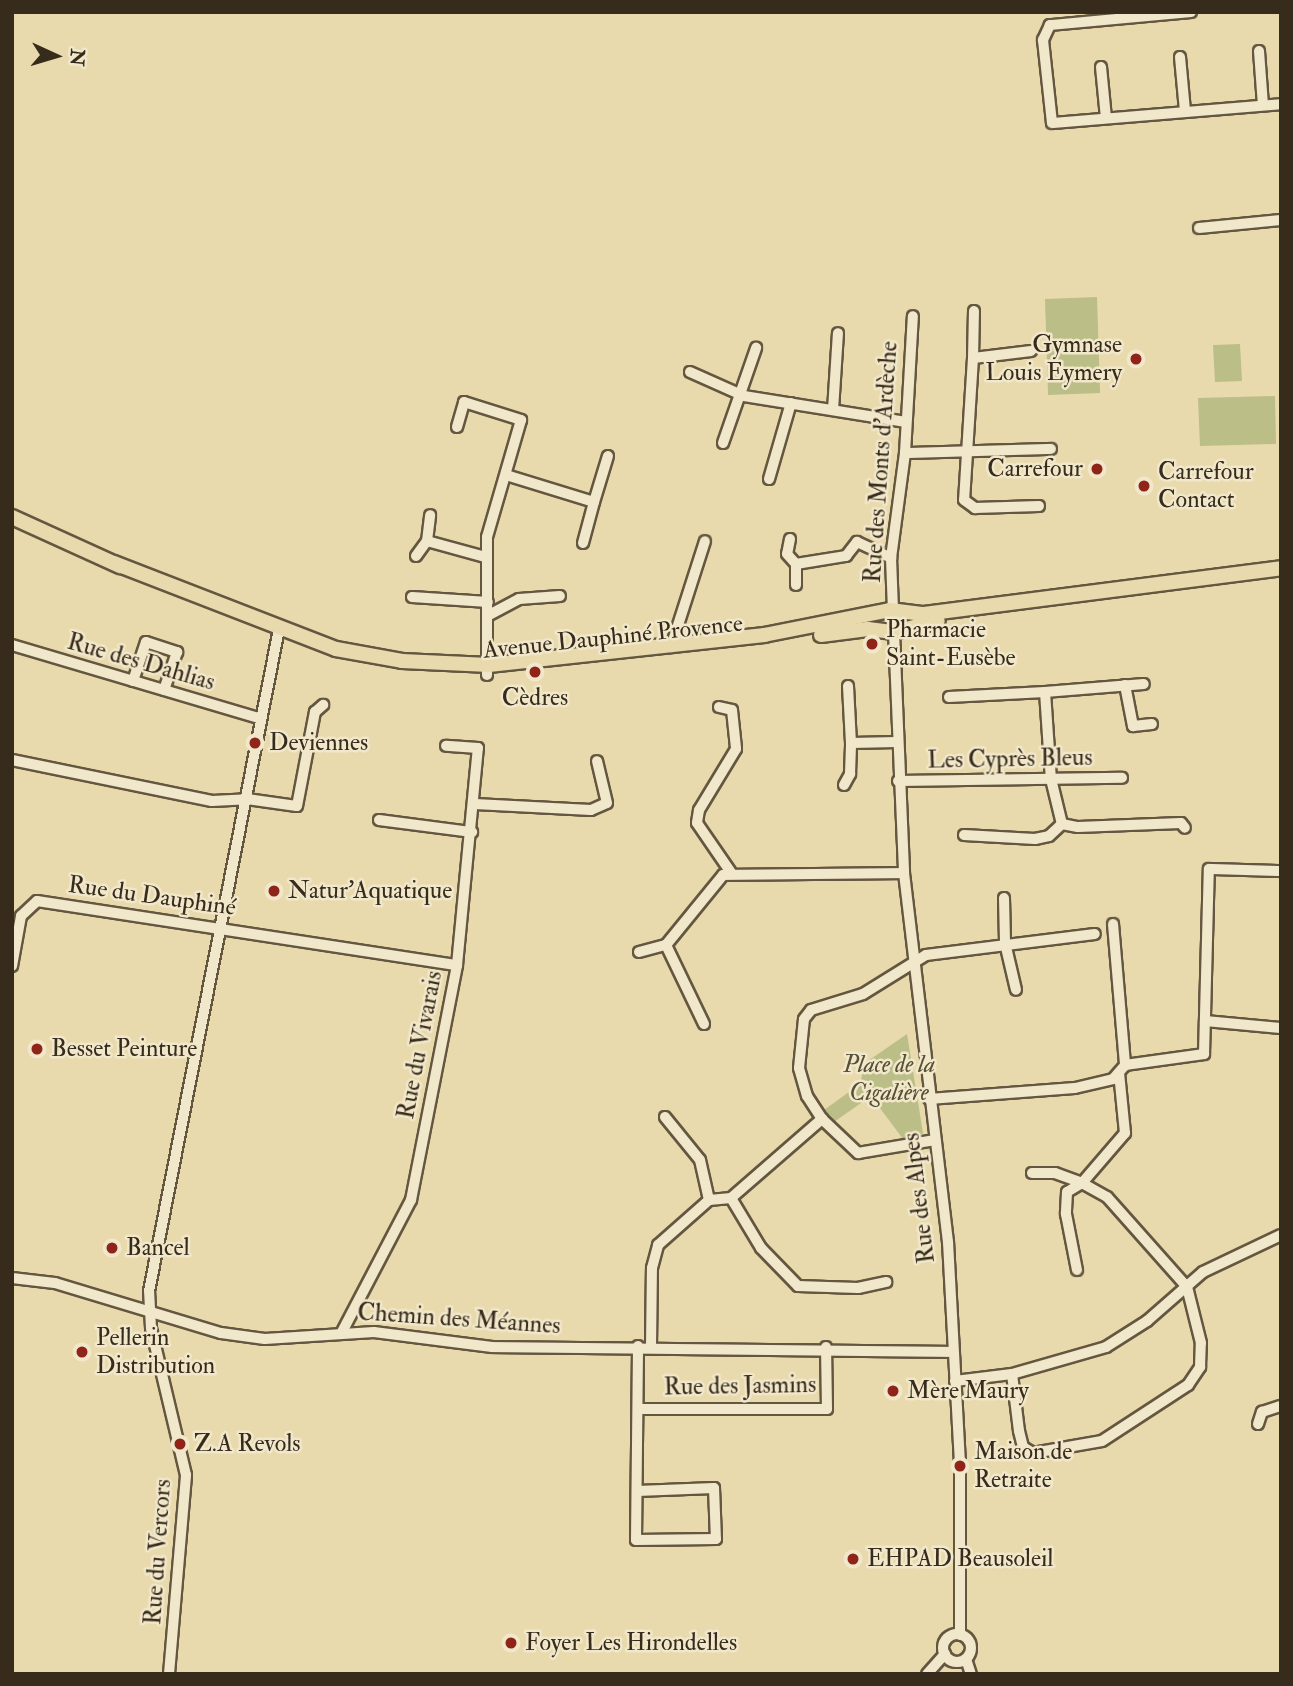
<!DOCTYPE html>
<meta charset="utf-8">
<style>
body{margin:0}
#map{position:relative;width:1293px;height:1686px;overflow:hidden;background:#e9daad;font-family:"IM FELL Double Pica",serif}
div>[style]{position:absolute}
.green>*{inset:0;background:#bbbe86}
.roads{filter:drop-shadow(2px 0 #645740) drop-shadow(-2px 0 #645740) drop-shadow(0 2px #645740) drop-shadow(0 -2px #645740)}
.minor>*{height:10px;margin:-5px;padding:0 5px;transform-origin:5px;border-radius:5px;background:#f1e7ca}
.minor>.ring{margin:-5px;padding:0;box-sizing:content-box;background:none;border:10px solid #f1e7ca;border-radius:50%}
.major>*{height:14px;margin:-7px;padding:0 7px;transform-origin:7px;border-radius:7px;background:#e9daad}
.dots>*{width:19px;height:19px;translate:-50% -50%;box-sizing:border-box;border:4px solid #f1e7ca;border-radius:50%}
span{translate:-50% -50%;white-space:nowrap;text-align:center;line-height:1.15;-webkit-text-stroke:5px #f1e7ca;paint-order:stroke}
.poi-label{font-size:24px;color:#372b1c}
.right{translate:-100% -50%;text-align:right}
.left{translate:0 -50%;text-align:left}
.street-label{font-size:24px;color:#372b1c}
.park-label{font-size:24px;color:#585036;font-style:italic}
.frame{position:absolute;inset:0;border:14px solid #372b1c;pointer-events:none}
.north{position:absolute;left:21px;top:21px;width:70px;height:70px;-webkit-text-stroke:5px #f1e7ca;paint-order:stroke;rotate:94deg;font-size:19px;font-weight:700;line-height:28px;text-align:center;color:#372b1c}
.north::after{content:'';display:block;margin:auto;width:24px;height:32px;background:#372b1c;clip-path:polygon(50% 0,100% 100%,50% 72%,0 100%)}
</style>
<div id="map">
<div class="green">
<div style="clip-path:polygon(1097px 297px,1100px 393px,1048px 395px,1045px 299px)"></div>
<div style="clip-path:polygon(1240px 344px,1242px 381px,1215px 382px,1213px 345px)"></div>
<div style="clip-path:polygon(1275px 396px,1276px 444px,1200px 446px,1198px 398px)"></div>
<div style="clip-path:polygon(907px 1034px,923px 1133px,917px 1139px,903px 1139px,871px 1096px,834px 1122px,824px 1110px,860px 1084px,865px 1063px)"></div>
</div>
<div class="roads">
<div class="minor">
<div style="left:1191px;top:12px;width:142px;rotate:174.7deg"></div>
<div style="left:1050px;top:25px;width:17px;rotate:115deg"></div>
<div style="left:1043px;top:40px;width:83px;rotate:83.8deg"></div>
<div style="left:1052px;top:123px;width:230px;rotate:-4.7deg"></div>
<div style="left:1259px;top:51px;width:54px;rotate:85.8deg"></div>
<div style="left:1180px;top:57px;width:54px;rotate:84.7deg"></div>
<div style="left:1101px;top:67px;width:51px;rotate:84.4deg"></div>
<div style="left:1199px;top:228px;width:82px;rotate:-5.6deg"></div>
<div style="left:1031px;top:351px;width:58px;rotate:173.1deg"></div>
<div style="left:973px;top:358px;width:142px;rotate:93.6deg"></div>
<div style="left:964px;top:500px;width:14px;rotate:36deg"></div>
<div style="left:975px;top:508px;width:64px;rotate:-1.8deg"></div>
<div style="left:973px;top:358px;width:47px;rotate:-88.8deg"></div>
<div style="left:690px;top:372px;width:59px;rotate:24deg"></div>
<div style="left:744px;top:396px;width:164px;rotate:9.1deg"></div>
<div style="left:833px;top:410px;width:77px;rotate:-86.3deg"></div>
<div style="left:457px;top:427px;width:26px;rotate:-74deg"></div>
<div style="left:464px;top:402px;width:60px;rotate:17.5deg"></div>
<div style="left:521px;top:420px;width:122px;rotate:106.2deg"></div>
<div style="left:487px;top:537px;width:138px;rotate:90deg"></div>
<div style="left:723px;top:443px;width:101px;rotate:-70.8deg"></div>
<div style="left:905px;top:453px;width:146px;rotate:-1.6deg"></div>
<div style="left:506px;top:475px;width:92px;rotate:17.1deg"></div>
<div style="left:594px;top:502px;width:48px;rotate:-73.1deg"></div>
<div style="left:769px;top:479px;width:79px;rotate:-73.9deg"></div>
<div style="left:790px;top:539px;width:15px;rotate:101deg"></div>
<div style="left:787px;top:554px;width:13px;rotate:48deg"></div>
<div style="left:796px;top:564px;width:21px;rotate:90deg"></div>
<div style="left:427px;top:541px;width:60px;rotate:15.4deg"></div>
<div style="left:583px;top:543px;width:42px;rotate:-75deg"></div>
<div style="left:416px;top:556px;width:19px;rotate:-54deg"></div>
<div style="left:427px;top:541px;width:26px;rotate:-83deg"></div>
<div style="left:796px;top:564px;width:51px;rotate:-9.1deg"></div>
<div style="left:846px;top:556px;width:18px;rotate:-52deg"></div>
<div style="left:857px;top:542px;width:38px;rotate:25deg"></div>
<div style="left:412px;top:597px;width:76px;rotate:3.8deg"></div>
<div style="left:893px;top:610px;width:52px;rotate:-92.2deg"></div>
<div style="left:891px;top:558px;width:106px;rotate:-82.4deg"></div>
<div style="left:905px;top:453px;width:137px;rotate:-86.7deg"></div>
<div style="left:489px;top:615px;width:34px;rotate:-28deg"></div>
<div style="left:519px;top:599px;width:41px;rotate:-4.2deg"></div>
<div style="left:894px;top:632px;width:241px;rotate:87.6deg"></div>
<div style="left:904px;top:873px;width:372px;rotate:83.2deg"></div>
<div style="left:948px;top:1242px;width:224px;rotate:86.9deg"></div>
<div style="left:960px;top:1466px;width:169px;rotate:90deg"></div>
<div style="left:12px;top:645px;width:258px;rotate:16.5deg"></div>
<div style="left:671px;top:647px;width:111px;rotate:-72.2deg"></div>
<div style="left:133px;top:681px;width:41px;rotate:-71.6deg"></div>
<div style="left:146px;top:642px;width:33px;rotate:18deg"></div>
<div style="left:177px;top:652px;width:40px;rotate:108.9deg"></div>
<div style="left:1125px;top:685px;width:42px;rotate:79deg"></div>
<div style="left:1133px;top:726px;width:19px;rotate:-6deg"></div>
<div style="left:848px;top:686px;width:57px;rotate:87deg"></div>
<div style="left:1045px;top:692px;width:99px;rotate:-4.6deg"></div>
<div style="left:949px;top:697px;width:96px;rotate:-3deg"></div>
<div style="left:1045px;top:692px;width:87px;rotate:86.1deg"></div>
<div style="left:1051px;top:779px;width:46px;rotate:76.3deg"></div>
<div style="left:1062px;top:824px;width:16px;rotate:11deg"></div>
<div style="left:1078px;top:827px;width:103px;rotate:-2.2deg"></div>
<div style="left:1181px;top:823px;width:6px;rotate:51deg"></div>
<div style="left:719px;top:707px;width:13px;rotate:13deg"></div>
<div style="left:732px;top:710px;width:39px;rotate:84deg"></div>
<div style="left:736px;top:749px;width:71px;rotate:121.2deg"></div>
<div style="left:699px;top:810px;width:13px;rotate:99deg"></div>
<div style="left:697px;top:823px;width:62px;rotate:55.5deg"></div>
<div style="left:12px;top:760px;width:204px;rotate:11.6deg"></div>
<div style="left:212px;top:801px;width:35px;rotate:-3deg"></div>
<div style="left:247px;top:799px;width:50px;rotate:8deg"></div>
<div style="left:297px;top:806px;width:96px;rotate:-79.2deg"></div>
<div style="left:315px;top:712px;width:11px;rotate:-41deg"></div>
<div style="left:898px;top:781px;width:224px;rotate:-0.8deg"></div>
<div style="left:844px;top:785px;width:13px;rotate:-61deg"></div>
<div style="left:850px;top:774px;width:31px;rotate:-88deg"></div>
<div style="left:851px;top:743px;width:46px;rotate:-1.2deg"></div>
<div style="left:475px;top:804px;width:116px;rotate:3deg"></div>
<div style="left:591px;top:810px;width:17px;rotate:-24deg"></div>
<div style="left:607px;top:803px;width:43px;rotate:-103.4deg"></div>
<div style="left:379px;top:820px;width:94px;rotate:7.4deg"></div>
<div style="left:964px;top:835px;width:71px;rotate:3.2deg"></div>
<div style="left:1035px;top:839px;width:14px;rotate:-12deg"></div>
<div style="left:1049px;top:836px;width:18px;rotate:-43deg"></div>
<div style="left:1004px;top:898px;width:45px;rotate:88.7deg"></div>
<div style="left:1005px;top:943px;width:48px;rotate:76.8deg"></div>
<div style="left:1113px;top:924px;width:142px;rotate:85.1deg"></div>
<div style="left:639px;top:952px;width:28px;rotate:-15deg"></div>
<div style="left:12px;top:966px;width:51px;rotate:-79.8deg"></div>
<div style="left:21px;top:916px;width:22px;rotate:-43deg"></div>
<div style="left:37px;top:901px;width:425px;rotate:8.7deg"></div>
<div style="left:1205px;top:1021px;width:76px;rotate:5.3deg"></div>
<div style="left:704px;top:1024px;width:88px;rotate:-115.7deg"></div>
<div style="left:666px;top:945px;width:90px;rotate:-50.8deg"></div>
<div style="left:723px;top:875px;width:181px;rotate:-0.6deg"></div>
<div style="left:929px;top:1099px;width:146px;rotate:-4.3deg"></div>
<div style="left:1075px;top:1088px;width:39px;rotate:-13deg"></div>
<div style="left:1113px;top:1079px;width:18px;rotate:-49deg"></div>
<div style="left:1125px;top:1065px;width:80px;rotate:-7.9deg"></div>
<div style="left:1204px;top:1054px;width:185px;rotate:-88.5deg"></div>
<div style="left:1209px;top:869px;width:72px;rotate:1.6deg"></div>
<div style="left:665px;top:1117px;width:55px;rotate:50.9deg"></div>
<div style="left:700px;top:1160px;width:41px;rotate:77.3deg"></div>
<div style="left:822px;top:1119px;width:50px;rotate:43.4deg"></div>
<div style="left:858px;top:1153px;width:78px;rotate:-9.6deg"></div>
<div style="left:1032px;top:1173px;width:23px"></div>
<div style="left:1055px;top:1173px;width:29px;rotate:20deg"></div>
<div style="left:1082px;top:1183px;width:17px;rotate:149deg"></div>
<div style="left:1067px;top:1192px;width:22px;rotate:93deg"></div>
<div style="left:1066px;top:1214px;width:57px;rotate:78.9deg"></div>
<div style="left:731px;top:1198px;width:58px;rotate:59deg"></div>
<div style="left:761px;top:1248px;width:53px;rotate:45.8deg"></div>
<div style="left:798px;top:1286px;width:60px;rotate:1.9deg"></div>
<div style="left:858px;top:1288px;width:29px;rotate:-12deg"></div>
<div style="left:12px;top:1278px;width:43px;rotate:6.6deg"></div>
<div style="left:55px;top:1283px;width:173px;rotate:16.8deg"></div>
<div style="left:221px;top:1333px;width:44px;rotate:7.8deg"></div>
<div style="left:265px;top:1339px;width:109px;rotate:-3.7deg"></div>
<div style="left:374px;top:1332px;width:119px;rotate:7.2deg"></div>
<div style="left:492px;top:1347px;width:461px;rotate:0.6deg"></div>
<div style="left:342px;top:1332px;width:149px;rotate:-62.4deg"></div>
<div style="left:411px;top:1200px;width:239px;rotate:-78.9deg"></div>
<div style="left:457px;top:965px;width:218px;rotate:-84.5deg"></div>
<div style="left:478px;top:748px;width:32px;rotate:-176deg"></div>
<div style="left:651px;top:1346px;width:78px;rotate:-89.3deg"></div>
<div style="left:652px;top:1268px;width:24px;rotate:-75deg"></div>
<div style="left:658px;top:1245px;width:68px;rotate:-41.4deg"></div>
<div style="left:709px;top:1200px;width:22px;rotate:-5deg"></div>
<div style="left:731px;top:1198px;width:121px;rotate:-41deg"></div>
<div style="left:822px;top:1119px;width:27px;rotate:-123deg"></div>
<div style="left:807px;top:1096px;width:29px;rotate:-106deg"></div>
<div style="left:799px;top:1068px;width:49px;rotate:-84.2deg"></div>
<div style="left:804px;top:1019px;width:11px;rotate:-52deg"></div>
<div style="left:811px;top:1010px;width:54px;rotate:-17.1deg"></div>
<div style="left:863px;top:994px;width:74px;rotate:-31.8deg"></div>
<div style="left:926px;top:955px;width:170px;rotate:-7.1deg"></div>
<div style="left:1012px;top:1374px;width:57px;rotate:83deg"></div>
<div style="left:1019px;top:1431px;width:16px;rotate:76deg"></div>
<div style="left:1023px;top:1447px;width:12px;rotate:31deg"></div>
<div style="left:1033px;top:1453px;width:70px;rotate:-9.9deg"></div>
<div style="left:1102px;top:1441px;width:103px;rotate:-33.1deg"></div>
<div style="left:1188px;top:1385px;width:22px;rotate:-56deg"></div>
<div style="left:1200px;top:1367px;width:24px;rotate:-88deg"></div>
<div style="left:1201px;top:1343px;width:58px;rotate:-104deg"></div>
<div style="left:1187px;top:1287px;width:120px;rotate:-131.6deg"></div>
<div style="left:1107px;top:1197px;width:29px;rotate:-151deg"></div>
<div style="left:1082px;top:1183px;width:66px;rotate:-49.3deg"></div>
<div style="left:1125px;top:1133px;width:60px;rotate:-95.7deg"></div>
<div style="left:955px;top:1381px;width:57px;rotate:-7deg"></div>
<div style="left:1012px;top:1374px;width:98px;rotate:-16deg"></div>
<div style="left:1106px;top:1347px;width:49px;rotate:-32.4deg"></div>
<div style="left:1147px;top:1321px;width:74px;rotate:-41.2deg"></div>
<div style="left:1203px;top:1272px;width:86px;rotate:-25.4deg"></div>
<div style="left:638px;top:1409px;width:189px"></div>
<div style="left:827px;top:1409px;width:62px;rotate:-90.9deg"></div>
<div style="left:1258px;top:1424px;width:13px;rotate:-72deg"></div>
<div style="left:1262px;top:1412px;width:20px;rotate:-18deg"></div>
<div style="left:637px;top:1491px;width:77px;rotate:-2.2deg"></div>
<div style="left:714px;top:1488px;width:51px;rotate:87.8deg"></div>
<div style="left:716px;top:1539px;width:80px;rotate:179.3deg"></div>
<div style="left:636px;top:1540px;width:194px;rotate:-89.4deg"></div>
<div class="ring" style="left:943px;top:1634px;width:18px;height:18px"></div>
<div style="left:966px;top:1659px;width:16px;rotate:72deg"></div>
<div style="left:169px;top:1674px;width:200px;rotate:-85.1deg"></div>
<div style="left:186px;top:1475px;width:151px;rotate:-103.4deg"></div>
<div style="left:151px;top:1328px;width:37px;rotate:-93deg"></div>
<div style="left:149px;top:1291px;width:675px;rotate:-78.89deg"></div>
<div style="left:927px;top:1674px;width:27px;rotate:-48deg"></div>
</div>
<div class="major">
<div style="left:12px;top:517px;width:119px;rotate:24.4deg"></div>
<div style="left:114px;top:563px;width:238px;rotate:21.2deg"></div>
<div style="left:336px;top:649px;width:67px;rotate:10.3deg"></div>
<div style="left:402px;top:661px;width:87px;rotate:2.6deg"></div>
<div style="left:489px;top:665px;width:277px;rotate:-6.2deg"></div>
<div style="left:764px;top:635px;width:128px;rotate:-11.2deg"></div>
<div style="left:890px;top:610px;width:34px;rotate:7deg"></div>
<div style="left:924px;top:614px;width:360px;rotate:-7.3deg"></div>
<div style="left:821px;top:635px;width:47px;rotate:-7.3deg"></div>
<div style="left:868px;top:629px;width:26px;rotate:7deg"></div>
<div style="left:894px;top:632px;width:45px;rotate:-14deg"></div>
</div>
</div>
<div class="dots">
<div style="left:1136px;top:359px;background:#8f2418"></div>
<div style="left:1097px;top:469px;background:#8f2418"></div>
<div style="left:1144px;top:486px;background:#8f2418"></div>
<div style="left:872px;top:644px;background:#8f2418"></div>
<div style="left:535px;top:672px;background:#8f2418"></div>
<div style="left:255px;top:743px;background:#8f2418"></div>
<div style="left:274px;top:891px;background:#8f2418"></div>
<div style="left:37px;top:1049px;background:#8f2418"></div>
<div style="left:112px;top:1248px;background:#8f2418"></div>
<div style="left:82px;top:1352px;background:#8f2418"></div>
<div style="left:893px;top:1391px;background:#8f2418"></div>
<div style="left:180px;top:1444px;background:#8f2418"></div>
<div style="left:960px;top:1466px;background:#8f2418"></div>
<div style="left:853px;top:1559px;background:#8f2418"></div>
<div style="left:511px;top:1643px;background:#8f2418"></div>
</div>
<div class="poi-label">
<span class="right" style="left:1122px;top:359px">Gymnase<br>Louis Eymery</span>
<span class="right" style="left:1083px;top:469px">Carrefour</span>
<span class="left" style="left:1158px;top:486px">Carrefour<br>Contact</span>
<span class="left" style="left:886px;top:644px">Pharmacie<br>Saint-Eusèbe</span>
<span style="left:535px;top:698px">Cèdres</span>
<span class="left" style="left:269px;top:743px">Deviennes</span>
<span class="left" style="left:288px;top:891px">Natur'Aquatique</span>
<span class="left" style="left:51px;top:1049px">Besset Peinture</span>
<span class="left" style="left:126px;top:1248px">Bancel</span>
<span class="left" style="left:96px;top:1352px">Pellerin<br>Distribution</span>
<span class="left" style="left:907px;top:1391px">Mère Maury</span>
<span class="left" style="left:194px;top:1444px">Z.A Revols</span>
<span class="left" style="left:974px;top:1466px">Maison de<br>Retraite</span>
<span class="left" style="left:867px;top:1559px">EHPAD Beausoleil</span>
<span class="left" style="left:525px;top:1643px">Foyer Les Hirondelles</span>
</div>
<div class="street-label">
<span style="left:881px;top:462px;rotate:-86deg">Rue des Monts d'Ardèche</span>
<span style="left:613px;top:637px;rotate:-6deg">Avenue Dauphiné Provence</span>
<span style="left:141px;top:662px;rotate:16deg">Rue des Dahlias</span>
<span style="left:1010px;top:759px;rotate:-1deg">Les Cyprès Bleus</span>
<span style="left:152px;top:896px;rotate:8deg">Rue du Dauphiné</span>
<span style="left:420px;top:1045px;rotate:-79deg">Rue du Vivarais</span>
<span style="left:919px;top:1198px;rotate:-97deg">Rue des Alpes</span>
<span style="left:459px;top:1319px;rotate:4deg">Chemin des Méannes</span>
<span style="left:740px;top:1386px;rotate:-1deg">Rue des Jasmins</span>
<span style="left:158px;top:1552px;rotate:-86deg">Rue du Vercors</span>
</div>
<div class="park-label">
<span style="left:889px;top:1079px">Place de la<br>Cigalière</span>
</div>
<div class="frame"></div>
<div class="north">N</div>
</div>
